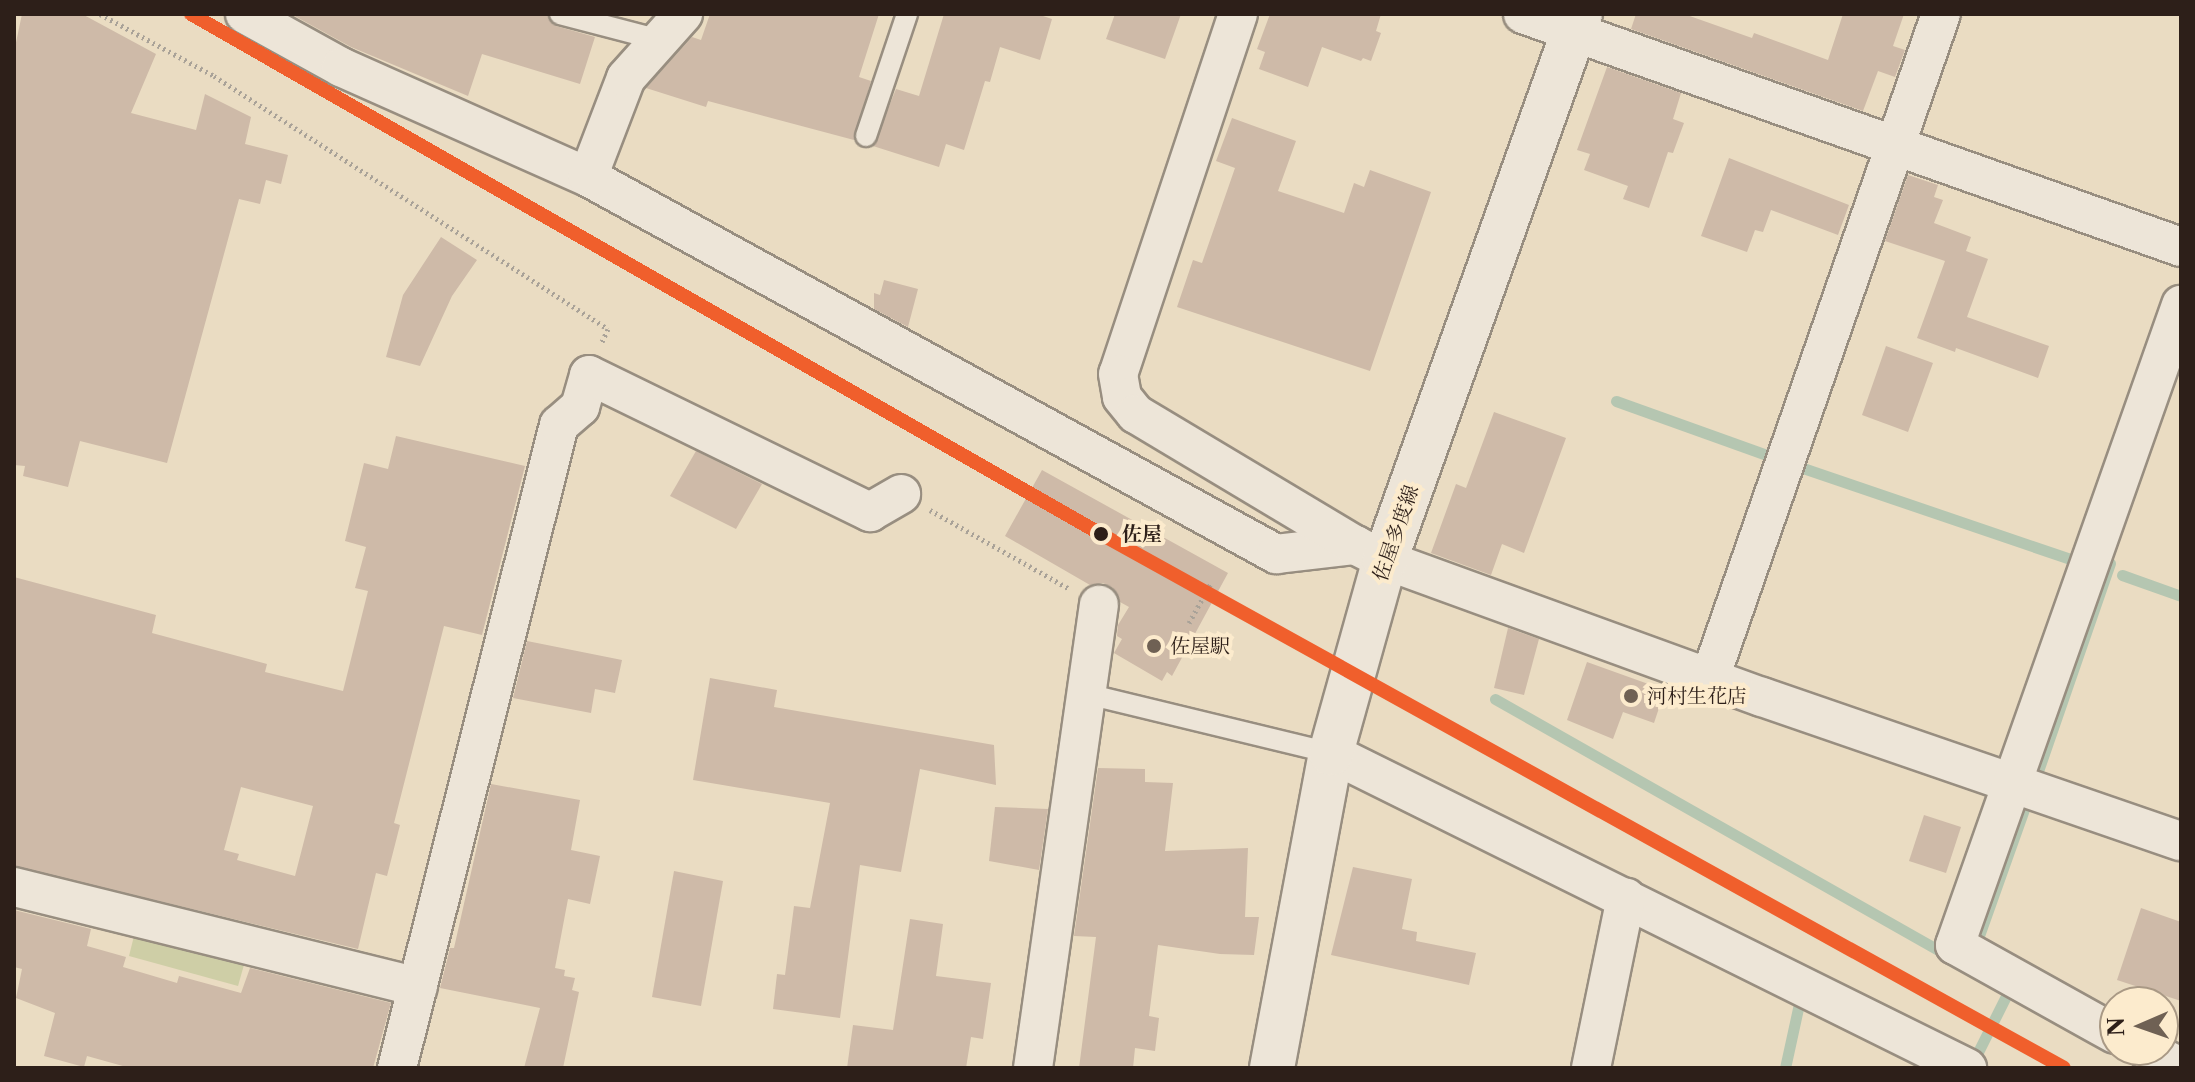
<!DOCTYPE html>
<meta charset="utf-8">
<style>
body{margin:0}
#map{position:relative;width:2195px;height:1082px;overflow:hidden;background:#eadcc2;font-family:"Libre Caslon Text","Noto Serif JP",serif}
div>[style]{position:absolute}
.green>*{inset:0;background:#cecea6}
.stream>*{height:11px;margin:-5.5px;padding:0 5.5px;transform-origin:5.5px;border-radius:5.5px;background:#b5c6b1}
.building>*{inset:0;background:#cebaa8}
.path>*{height:5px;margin-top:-2.5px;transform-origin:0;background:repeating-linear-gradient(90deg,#a9a298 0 2px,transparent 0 6px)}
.roads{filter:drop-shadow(2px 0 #988e80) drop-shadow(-2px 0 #988e80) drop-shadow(0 2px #988e80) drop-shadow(0 -2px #988e80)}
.service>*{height:20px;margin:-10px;padding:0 10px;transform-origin:10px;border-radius:10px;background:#ede5d8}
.minor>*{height:38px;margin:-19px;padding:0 19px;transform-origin:19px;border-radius:19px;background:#ede5d8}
.secondary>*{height:44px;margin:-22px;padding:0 22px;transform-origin:22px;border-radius:22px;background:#ede5d8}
.rail-1>*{height:14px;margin:-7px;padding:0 7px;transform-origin:7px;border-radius:7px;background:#f05f2c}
.dots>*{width:22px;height:22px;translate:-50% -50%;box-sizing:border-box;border:4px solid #fcebcd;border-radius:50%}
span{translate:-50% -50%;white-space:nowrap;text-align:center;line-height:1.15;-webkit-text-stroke:8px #fcebcd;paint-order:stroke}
.street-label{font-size:20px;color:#2d1f19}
.stop-label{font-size:20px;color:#2d1f19;font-weight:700}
.left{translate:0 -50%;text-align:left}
.poi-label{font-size:20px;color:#2d1f19}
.frame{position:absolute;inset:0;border:16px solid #2d1f19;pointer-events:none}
.north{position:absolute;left:2099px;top:986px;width:80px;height:80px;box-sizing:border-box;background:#fcebcd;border:2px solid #a99985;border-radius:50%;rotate:268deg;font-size:22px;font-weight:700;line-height:32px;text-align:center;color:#2d1f19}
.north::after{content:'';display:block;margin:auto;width:28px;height:36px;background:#6f6154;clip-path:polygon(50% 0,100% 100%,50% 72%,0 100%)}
</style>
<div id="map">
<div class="green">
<div style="clip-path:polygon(137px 924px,247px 954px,238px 986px,129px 956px)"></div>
</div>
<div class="stream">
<div style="left:1616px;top:401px;width:166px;rotate:19.7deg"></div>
<div style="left:1797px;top:466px;width:295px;rotate:18.8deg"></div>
<div style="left:2122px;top:575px;width:63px;rotate:19.6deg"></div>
<div style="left:1495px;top:699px;width:519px;rotate:29.53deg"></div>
<div style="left:2037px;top:774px;width:223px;rotate:-70.9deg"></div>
<div style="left:1975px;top:947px;width:155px;rotate:-70.4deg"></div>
<div style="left:1967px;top:1051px;width:10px;rotate:29deg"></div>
<div style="left:1976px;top:1056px;width:74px;rotate:-63.4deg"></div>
<div style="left:1785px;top:1068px;width:71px;rotate:-77.7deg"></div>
</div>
<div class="building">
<div style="clip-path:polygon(22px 14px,82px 14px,156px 54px,131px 113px,196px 130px,205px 94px,251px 117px,245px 144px,288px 155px,281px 184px,266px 180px,260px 204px,239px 199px,167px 463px,80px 441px,68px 487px,23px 476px,25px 466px,14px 465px,14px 52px)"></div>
<div style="clip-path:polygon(291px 14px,547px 14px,556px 26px,595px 37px,580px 84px,482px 54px,468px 96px,351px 47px)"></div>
<div style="clip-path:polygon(710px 14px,879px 14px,859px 77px,871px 81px,854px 140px,708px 101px,706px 107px,646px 88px,692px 37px,701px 40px)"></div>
<div style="clip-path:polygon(944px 14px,1037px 14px,1052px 19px,1040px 60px,1000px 47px,990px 82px,985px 81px,964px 150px,946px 144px,939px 167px,873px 146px,896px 89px,919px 96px)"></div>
<div style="clip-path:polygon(1115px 14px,1181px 14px,1165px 59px,1106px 39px)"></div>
<div style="clip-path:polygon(1270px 14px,1381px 14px,1376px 31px,1381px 33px,1371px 61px,1363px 58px,1361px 61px,1322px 47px,1308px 87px,1259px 69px,1265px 52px,1257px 49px)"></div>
<div style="clip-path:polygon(1636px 14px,1684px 14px,1752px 38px,1754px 33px,1828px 60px,1843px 14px,1904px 14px,1893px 46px,1905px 50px,1895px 77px,1878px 71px,1863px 111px,1631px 29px)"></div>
<div style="clip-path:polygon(1607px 67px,1681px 93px,1673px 119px,1684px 123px,1673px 153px,1668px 152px,1649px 208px,1623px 199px,1628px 186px,1584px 170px,1590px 154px,1577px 150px)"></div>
<div style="clip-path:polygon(1232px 118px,1296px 141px,1278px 191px,1344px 213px,1354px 183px,1364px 187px,1370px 170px,1431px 192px,1370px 371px,1177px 307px,1193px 260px,1202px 263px,1235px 168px,1216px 161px)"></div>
<div style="clip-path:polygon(1729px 158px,1849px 205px,1838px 235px,1771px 210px,1763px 232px,1755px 230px,1747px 252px,1701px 236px)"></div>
<div style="clip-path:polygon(1908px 175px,1938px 185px,1934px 197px,1943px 200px,1934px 223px,1971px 237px,1966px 251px,1988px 259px,1967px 317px,2049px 346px,2038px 378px,1956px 348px,1955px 352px,1917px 338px,1945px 261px,1885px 241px)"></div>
<div style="clip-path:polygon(441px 237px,477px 260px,452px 296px,420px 366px,386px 357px,403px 295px)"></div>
<div style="clip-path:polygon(884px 280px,918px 289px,908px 327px,874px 309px,874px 293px,880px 295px)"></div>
<div style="clip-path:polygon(1886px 346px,1933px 363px,1908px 432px,1862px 415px)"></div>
<div style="clip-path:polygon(1494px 412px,1566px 438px,1524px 553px,1502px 544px,1491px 575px,1431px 553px,1456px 484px,1466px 488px)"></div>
<div style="clip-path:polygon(evenodd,396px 436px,525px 466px,482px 635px,444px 626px,394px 823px,400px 825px,387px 876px,376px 873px,358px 949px,14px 866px,14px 577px,156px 615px,152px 633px,267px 664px,265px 672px,343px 691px,368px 591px,355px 588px,366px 547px,345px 541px,364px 463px,388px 469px,396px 436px,241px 787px,313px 806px,295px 876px,237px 860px,239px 854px,224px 850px,241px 787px)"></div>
<div style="clip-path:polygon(696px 451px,762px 484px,736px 529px,670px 496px)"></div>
<div style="clip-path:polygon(1042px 470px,1228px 573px,1172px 676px,1167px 672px,1162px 681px,1114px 653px,1122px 639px,1117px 636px,1118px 625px,1129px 607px,1120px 602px,1113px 588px,1103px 583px,1090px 585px,1005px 536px)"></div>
<div style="clip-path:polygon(1508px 628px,1539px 639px,1524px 695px,1494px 688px)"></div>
<div style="clip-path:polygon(527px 641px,622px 660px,615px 693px,595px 689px,591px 713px,513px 698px)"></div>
<div style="clip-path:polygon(1587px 662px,1665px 690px,1654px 723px,1623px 712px,1613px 739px,1567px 720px)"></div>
<div style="clip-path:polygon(710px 678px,777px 690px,774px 707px,994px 745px,996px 785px,920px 769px,901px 872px,860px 865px,840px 1018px,773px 1009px,777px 974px,785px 975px,794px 906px,810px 908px,830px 803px,693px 780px)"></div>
<div style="clip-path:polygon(1098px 768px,1145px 769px,1145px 782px,1173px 783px,1165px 851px,1248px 848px,1245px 917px,1259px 917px,1254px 955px,1220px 954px,1158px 945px,1149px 1016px,1159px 1018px,1155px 1051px,1135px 1048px,1133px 1068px,1079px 1068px,1096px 937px,1074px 936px)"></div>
<div style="clip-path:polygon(491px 784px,580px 800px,571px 850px,600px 856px,590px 904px,568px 899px,555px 968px,565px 970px,564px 976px,575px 978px,572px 990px,579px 992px,563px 1068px,524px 1068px,540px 1008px,440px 988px,450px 948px,454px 948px)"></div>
<div style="clip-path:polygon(995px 807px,1048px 809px,1039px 870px,989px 861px)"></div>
<div style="clip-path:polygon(1924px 815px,1961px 827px,1946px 873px,1909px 861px)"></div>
<div style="clip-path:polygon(1353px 867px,1412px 879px,1402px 929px,1417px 932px,1416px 941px,1476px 953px,1469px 985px,1331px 955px)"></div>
<div style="clip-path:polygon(674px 871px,723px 881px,701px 1006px,652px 997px)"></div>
<div style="clip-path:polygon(2141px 908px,2181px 922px,2181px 1001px,2117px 980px)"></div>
<div style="clip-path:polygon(14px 910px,91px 929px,87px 946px,126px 957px,123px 967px,177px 983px,179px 976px,241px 993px,250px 968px,391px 1003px,373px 1068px,130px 1068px,87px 1056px,84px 1067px,44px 1056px,55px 1013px,16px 998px,22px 969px,14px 967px)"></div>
<div style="clip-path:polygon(910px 919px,943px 924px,936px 976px,991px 983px,983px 1039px,971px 1037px,966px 1068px,847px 1068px,853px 1025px,893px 1030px)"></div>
</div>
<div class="path">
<div style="left:100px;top:14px;width:130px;rotate:28.5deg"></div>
<div style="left:214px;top:76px;width:468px;rotate:32.7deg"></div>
<div style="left:608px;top:329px;width:17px;rotate:115deg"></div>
<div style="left:930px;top:510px;width:159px;rotate:29.5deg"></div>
<div style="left:1189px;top:623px;width:46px;rotate:-61.2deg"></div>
</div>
<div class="roads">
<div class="service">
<div style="left:560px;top:14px;width:103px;rotate:14.6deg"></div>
<div style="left:866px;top:136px;width:129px;rotate:-71.4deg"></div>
<div style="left:1087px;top:694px;width:251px;rotate:13.6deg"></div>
</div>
<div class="minor">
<div style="left:245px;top:14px;width:110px;rotate:28.9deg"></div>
<div style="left:341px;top:67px;width:270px;rotate:24deg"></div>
<div style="left:588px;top:177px;width:785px;rotate:28.72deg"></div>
<div style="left:1276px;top:554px;width:80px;rotate:-6.5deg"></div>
<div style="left:1355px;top:545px;width:34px;rotate:27deg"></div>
<div style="left:1385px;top:560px;width:401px;rotate:20deg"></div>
<div style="left:1762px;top:697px;width:443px;rotate:19deg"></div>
<div style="left:1238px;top:14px;width:379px;rotate:108.4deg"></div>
<div style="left:1118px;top:374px;width:23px;rotate:80deg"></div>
<div style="left:1122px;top:397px;width:22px;rotate:51deg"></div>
<div style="left:1136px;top:414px;width:255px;rotate:30.9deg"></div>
<div style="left:1523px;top:14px;width:698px;rotate:19.5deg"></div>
<div style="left:588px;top:177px;width:106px;rotate:-69deg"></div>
<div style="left:626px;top:78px;width:86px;rotate:-48.3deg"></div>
<div style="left:1710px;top:678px;width:703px;rotate:-70.82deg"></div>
<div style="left:1331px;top:753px;width:710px;rotate:26.35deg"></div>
<div style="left:14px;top:887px;width:416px;rotate:13.9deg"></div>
<div style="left:2115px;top:1034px;width:183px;rotate:-150.9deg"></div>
<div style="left:1955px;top:945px;width:679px;rotate:-70.55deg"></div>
<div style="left:2147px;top:1050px;width:38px;rotate:27deg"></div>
<div style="left:397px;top:1068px;width:663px;rotate:-75.86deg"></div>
<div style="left:559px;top:425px;width:28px;rotate:-41deg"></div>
<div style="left:580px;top:407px;width:33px;rotate:-74deg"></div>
<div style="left:589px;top:375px;width:313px;rotate:26deg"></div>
<div style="left:870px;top:512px;width:36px;rotate:-30deg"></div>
<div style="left:1033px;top:1068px;width:468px;rotate:-81.9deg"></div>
<div style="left:1591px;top:1068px;width:174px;rotate:-78.4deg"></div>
</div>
<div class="secondary">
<div style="left:1272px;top:1068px;width:320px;rotate:-79.4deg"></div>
<div style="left:1331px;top:753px;width:200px;rotate:-74.4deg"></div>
<div style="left:1385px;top:560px;width:580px;rotate:-70.35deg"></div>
</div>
</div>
<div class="rail-1">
<div style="left:191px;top:14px;width:1046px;rotate:29.75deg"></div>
<div style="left:1099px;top:533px;width:1103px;rotate:29deg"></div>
</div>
<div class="dots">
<div style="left:1101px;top:534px;background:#2d1f19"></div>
<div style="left:1154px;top:646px;background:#6f6154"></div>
<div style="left:1631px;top:696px;background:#6f6154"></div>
</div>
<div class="street-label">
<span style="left:1396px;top:533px;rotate:-71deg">佐屋多度線</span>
</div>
<div class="stop-label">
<span class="left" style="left:1122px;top:534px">佐屋</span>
</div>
<div class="poi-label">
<span class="left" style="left:1170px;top:646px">佐屋駅</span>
<span class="left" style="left:1647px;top:696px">河村生花店</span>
</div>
<div class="frame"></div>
<div class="north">N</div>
</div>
